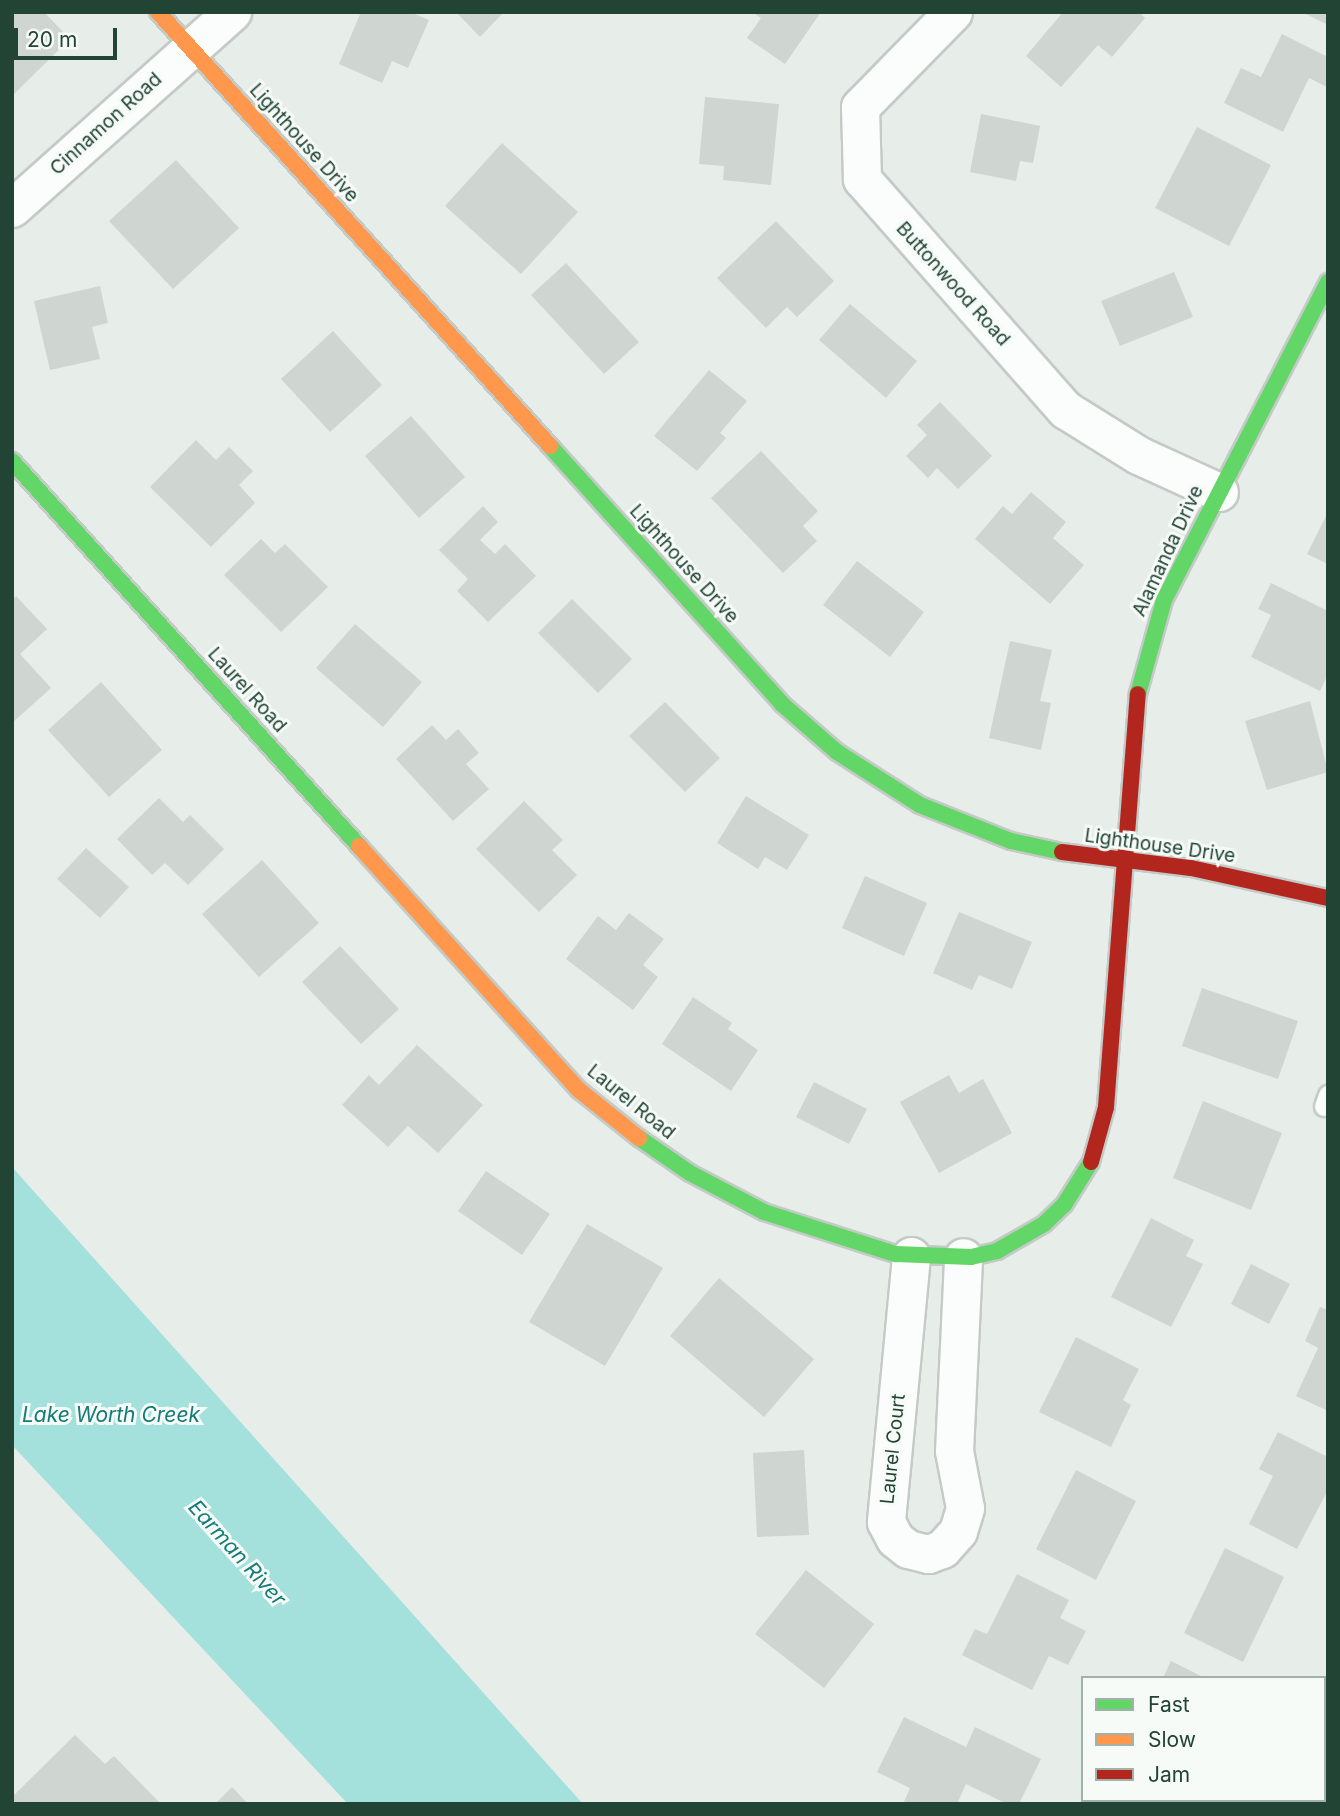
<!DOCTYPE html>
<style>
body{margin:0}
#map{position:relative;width:1340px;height:1816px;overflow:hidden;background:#e7ede9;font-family:Inter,sans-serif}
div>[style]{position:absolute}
.water>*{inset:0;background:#a4e0dc}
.building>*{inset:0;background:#cfd6d2}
.roads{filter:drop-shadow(2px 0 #c4cac6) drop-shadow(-2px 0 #c4cac6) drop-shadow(0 2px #c4cac6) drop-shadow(0 -2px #c4cac6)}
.lane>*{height:19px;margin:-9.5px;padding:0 9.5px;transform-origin:9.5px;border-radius:9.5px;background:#fbfcfc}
.street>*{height:37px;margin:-18.5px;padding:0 18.5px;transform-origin:18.5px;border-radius:18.5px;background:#fbfcfc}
.fast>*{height:16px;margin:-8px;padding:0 8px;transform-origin:8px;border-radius:8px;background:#63d668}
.slow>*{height:16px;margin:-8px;padding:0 8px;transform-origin:8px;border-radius:8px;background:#ff974d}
.jam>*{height:16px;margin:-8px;padding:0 8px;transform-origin:8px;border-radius:8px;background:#b3261e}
span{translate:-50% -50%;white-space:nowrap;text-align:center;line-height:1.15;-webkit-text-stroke:6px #f6fbf8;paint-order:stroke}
.street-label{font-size:19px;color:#214434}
.water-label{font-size:21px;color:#137c78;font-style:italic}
.frame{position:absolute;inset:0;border:14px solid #214434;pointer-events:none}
.legend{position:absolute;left:1081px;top:1676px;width:245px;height:126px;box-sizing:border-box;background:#f6fbf8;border:2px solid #a1b2aa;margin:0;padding:9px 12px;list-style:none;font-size:21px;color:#214434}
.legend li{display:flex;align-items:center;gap:14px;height:35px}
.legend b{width:35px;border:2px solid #a1b2aa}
.scale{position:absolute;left:14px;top:28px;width:103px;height:32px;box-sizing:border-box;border:4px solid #214434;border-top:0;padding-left:9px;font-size:21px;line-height:24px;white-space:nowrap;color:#214434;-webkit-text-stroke:5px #f6fbf8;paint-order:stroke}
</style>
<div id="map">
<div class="water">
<div style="clip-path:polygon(12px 1167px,583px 1804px,348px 1804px,12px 1445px)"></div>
</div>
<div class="building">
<div style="clip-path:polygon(12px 12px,44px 12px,70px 39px,12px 96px)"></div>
<div style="clip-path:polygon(361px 12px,410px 12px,429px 20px,408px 68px,392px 61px,382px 83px,339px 64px)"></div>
<div style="clip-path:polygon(456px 12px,504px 12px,480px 37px)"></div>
<div style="clip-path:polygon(752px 12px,821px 12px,785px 64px,747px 38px,761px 18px)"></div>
<div style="clip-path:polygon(1063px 12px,1139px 12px,1145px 18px,1112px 57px,1098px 45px,1061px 87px,1026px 56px)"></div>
<div style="clip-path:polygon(1302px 12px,1328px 12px,1328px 25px)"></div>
<div style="clip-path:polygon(1282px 34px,1328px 57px,1327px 87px,1309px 78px,1283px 132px,1224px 103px,1241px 68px,1261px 77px)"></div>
<div style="clip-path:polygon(705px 97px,779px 104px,771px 185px,723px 180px,724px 166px,699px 164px)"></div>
<div style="clip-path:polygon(981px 114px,1040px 126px,1033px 163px,1020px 161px,1016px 181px,970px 172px)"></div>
<div style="clip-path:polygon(1197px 127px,1271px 165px,1229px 246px,1155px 208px)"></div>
<div style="clip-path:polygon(502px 143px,578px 212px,521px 274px,445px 206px)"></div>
<div style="clip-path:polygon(176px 160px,239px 228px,173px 289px,109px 221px)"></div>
<div style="clip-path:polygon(776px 221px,834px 281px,797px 317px,787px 307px,766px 328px,717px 278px)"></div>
<div style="clip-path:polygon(566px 263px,639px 342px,604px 374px,531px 295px)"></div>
<div style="clip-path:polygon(1174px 272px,1193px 317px,1120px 346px,1101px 301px)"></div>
<div style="clip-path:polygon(100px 286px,108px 323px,92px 327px,100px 359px,50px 370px,34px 301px)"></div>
<div style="clip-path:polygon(850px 304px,917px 361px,886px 398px,819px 340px)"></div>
<div style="clip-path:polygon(333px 331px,382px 385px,330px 432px,281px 379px)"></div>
<div style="clip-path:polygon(709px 370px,747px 401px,720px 433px,726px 438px,697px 471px,654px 436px)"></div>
<div style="clip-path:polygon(940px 402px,992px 456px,958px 489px,937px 468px,928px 478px,906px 456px,927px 435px,917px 425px)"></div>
<div style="clip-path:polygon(411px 416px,465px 477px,419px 518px,365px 456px)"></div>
<div style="clip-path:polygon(196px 440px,216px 460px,229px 447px,253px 471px,239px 485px,255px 503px,211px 547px,150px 487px)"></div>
<div style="clip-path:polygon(761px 451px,818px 511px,803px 526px,817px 541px,783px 573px,711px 498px)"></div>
<div style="clip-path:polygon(1031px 492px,1066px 522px,1053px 538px,1084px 565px,1050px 604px,975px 539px,1003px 506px,1012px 514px)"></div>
<div style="clip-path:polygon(483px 506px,498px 522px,480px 540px,495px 554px,505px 544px,536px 576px,488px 622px,457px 591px,468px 579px,439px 550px)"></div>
<div style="clip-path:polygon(1328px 512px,1328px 564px,1307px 554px)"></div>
<div style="clip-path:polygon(261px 539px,275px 553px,285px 544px,328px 587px,281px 632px,224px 575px)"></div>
<div style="clip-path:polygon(857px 561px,924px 612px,890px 657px,823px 605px)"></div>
<div style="clip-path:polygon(1271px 583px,1328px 611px,1328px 674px,1320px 691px,1251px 657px,1271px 615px,1258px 609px)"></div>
<div style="clip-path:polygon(16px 596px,47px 629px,20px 654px,51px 688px,12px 723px,12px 600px)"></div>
<div style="clip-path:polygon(572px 599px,632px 659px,598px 693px,538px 633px)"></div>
<div style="clip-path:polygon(355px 624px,422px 682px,383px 727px,316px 668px)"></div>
<div style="clip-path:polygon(1010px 641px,1052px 650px,1040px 701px,1051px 703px,1041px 750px,989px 738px)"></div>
<div style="clip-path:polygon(101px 682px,162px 750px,109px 797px,48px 730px)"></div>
<div style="clip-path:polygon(1310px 701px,1328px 772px,1267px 790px,1245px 721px)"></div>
<div style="clip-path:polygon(665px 702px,720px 758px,685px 792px,629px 736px)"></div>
<div style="clip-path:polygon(432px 725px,446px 740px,458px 729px,479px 753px,466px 764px,489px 789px,453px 821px,396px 759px)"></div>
<div style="clip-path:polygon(746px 796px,809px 835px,787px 870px,765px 857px,758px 869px,717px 843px)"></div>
<div style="clip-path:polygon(159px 798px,183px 822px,190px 815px,224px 849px,188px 885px,165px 863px,152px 875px,117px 839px)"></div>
<div style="clip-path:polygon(524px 801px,563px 840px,552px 850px,577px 875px,539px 912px,476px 849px)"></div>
<div style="clip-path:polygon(86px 848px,129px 887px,100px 918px,57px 879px)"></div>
<div style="clip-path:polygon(262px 860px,319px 923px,259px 977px,202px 914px)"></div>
<div style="clip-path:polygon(865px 876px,927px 903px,904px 956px,842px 928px)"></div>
<div style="clip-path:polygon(959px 912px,1032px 942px,1012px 989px,979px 975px,972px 990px,933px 973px)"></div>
<div style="clip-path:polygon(629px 913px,664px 939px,643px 965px,658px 977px,633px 1010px,566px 959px,598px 916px,616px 930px)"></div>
<div style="clip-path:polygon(340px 946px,399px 1009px,361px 1044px,302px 982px)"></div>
<div style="clip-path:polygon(1202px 988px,1298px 1021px,1278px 1079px,1182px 1046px)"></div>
<div style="clip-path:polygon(693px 997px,732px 1023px,728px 1029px,758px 1050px,731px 1091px,662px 1044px)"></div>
<div style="clip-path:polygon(417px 1045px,483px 1105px,438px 1153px,408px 1126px,388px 1147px,342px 1105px,369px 1075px,379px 1085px)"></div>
<div style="clip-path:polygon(949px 1075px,959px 1093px,983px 1079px,1012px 1133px,939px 1173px,900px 1102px)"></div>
<div style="clip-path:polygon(814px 1082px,867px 1109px,849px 1144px,796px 1117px)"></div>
<div style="clip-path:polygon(1203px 1101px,1282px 1133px,1251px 1210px,1173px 1178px)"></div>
<div style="clip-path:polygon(486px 1171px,550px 1214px,522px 1255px,458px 1211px)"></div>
<div style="clip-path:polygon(1151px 1218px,1194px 1240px,1186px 1256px,1203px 1264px,1171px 1327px,1111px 1297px)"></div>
<div style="clip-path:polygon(587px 1224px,663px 1268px,605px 1366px,529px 1322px)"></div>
<div style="clip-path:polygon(1251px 1264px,1290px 1284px,1269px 1324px,1231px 1304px)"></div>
<div style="clip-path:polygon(719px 1278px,814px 1359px,764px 1417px,670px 1336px)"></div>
<div style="clip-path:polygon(1320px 1307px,1328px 1310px,1328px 1411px,1296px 1396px,1318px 1348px,1305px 1341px)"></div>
<div style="clip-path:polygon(1076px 1337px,1139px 1369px,1123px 1400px,1131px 1405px,1111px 1447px,1039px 1412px)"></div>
<div style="clip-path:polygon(1278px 1432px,1328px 1457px,1328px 1490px,1297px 1549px,1249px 1524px,1273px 1476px,1259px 1469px)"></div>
<div style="clip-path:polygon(804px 1450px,809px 1535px,757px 1537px,753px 1453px)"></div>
<div style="clip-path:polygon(1076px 1470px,1136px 1501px,1096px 1580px,1036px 1549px)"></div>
<div style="clip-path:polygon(1225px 1548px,1284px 1577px,1243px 1662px,1184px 1633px)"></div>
<div style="clip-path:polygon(806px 1570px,874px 1624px,824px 1688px,755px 1634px)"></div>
<div style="clip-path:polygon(1017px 1574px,1069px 1600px,1060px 1618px,1086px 1631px,1068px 1665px,1049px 1656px,1032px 1690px,962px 1655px,975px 1629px,987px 1634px)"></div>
<div style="clip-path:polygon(1171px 1661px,1205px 1678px,1163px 1678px)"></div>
<div style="clip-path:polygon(904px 1717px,966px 1747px,975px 1727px,1041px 1759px,1019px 1804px,1007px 1804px,966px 1784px,957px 1804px,903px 1804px,910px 1788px,877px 1772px)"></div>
<div style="clip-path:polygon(75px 1735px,105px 1764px,114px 1756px,161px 1804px,12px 1804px,12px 1797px)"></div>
<div style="clip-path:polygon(232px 1787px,248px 1804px,215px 1804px)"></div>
<div style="clip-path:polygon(1096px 1800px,1168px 1800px,1095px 1804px)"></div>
</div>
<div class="roads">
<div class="lane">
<div style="left:1324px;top:1106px;width:12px;rotate:-70deg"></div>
</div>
<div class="street">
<div style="left:953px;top:12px;width:133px;rotate:134.4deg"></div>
<div style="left:860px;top:107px;width:72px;rotate:88.4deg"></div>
<div style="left:862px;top:179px;width:308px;rotate:48.6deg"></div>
<div style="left:1066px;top:410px;width:85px;rotate:32deg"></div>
<div style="left:1138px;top:455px;width:89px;rotate:24.6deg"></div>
<div style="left:12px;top:208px;width:295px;rotate:-41.7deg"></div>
<div style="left:911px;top:1256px;width:267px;rotate:95.4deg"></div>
<div style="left:886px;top:1522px;width:19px;rotate:62deg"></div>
<div style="left:895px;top:1539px;width:16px;rotate:38deg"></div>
<div style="left:908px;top:1549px;width:21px;rotate:14deg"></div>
<div style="left:928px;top:1554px;width:15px;rotate:-20deg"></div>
<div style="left:942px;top:1549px;width:24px;rotate:-48deg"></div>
<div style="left:958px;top:1531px;width:24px;rotate:-73deg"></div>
<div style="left:965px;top:1508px;width:58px;rotate:-100.9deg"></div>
<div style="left:954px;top:1451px;width:194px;rotate:-87.3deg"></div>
<div style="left:1324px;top:1708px;width:8px;rotate:-60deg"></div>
<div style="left:1277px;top:1804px;width:4px;rotate:-76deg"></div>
</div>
<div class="fast">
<div style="left:550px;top:446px;width:347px;rotate:48deg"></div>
<div style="left:782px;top:704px;width:73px;rotate:41.1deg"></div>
<div style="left:837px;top:752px;width:98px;rotate:32.6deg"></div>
<div style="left:920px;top:805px;width:98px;rotate:21.6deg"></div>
<div style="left:1011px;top:841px;width:52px;rotate:12.2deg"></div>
<div style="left:12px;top:461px;width:518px;rotate:47.97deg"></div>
<div style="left:1138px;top:694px;width:98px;rotate:-74.5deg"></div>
<div style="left:1164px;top:600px;width:358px;rotate:-62.7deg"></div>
<div style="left:639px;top:1138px;width:62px;rotate:34.5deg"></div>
<div style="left:690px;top:1173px;width:84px;rotate:27.8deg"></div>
<div style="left:764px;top:1212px;width:139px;rotate:17.7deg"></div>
<div style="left:896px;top:1254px;width:75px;rotate:2.3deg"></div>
<div style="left:971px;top:1257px;width:27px;rotate:-13deg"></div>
<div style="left:997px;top:1251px;width:54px;rotate:-29.9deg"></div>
<div style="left:1044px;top:1224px;width:28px;rotate:-44deg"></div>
<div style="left:1064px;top:1205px;width:51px;rotate:-57.9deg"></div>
</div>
<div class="slow">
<div style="left:158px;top:12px;width:585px;rotate:47.91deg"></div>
<div style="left:359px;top:846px;width:329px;rotate:48deg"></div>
<div style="left:579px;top:1090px;width:77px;rotate:38.7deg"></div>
</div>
<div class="jam">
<div style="left:1062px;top:852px;width:130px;rotate:7.1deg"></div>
<div style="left:1191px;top:868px;width:140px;rotate:12.4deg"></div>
<div style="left:1091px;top:1162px;width:57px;rotate:-74.7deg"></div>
<div style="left:1106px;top:1107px;width:414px;rotate:-85.6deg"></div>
</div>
</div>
<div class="street-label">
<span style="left:106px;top:124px;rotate:-42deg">Cinnamon Road</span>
<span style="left:304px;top:143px;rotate:48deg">Lighthouse Drive</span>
<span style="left:953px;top:284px;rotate:48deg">Buttonwood Road</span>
<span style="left:1168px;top:551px;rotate:-65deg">Alamanda Drive</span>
<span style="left:684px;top:564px;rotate:48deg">Lighthouse Drive</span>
<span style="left:247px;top:690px;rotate:48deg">Laurel Road</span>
<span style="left:1160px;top:846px;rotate:8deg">Lighthouse Drive</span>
<span style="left:631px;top:1102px;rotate:39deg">Laurel Road</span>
<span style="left:893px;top:1449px;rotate:-84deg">Laurel Court</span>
</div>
<div class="water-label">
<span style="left:111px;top:1415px">Lake Worth Creek</span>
<span style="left:237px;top:1553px;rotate:48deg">Earman River</span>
</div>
<div class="frame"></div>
<ul class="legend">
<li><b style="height:9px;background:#63d668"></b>Fast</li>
<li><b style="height:9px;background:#ff974d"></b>Slow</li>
<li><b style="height:9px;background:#b3261e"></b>Jam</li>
</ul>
<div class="scale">20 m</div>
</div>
